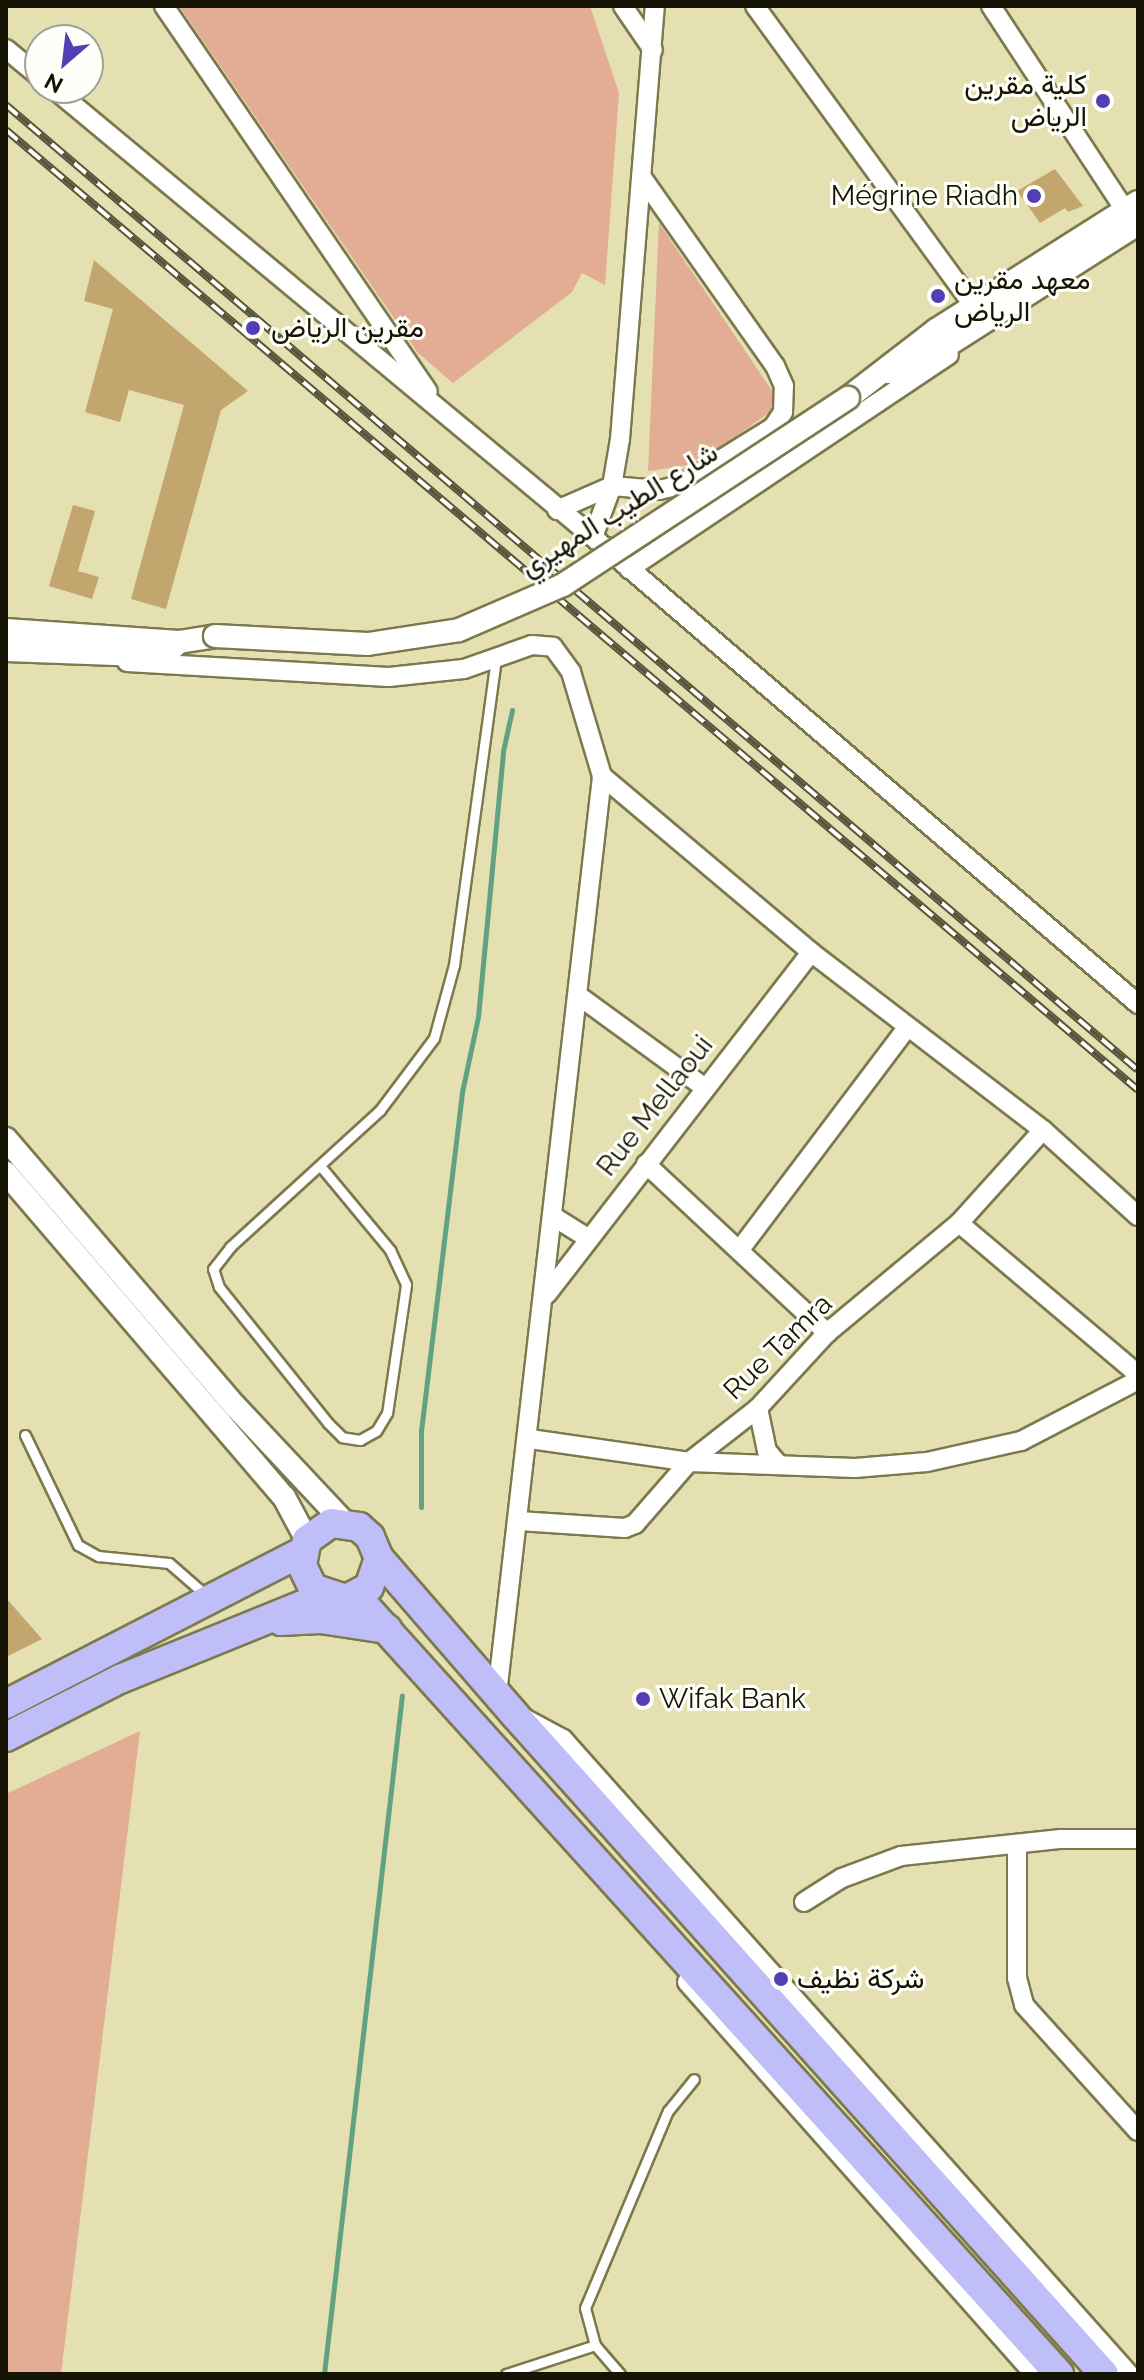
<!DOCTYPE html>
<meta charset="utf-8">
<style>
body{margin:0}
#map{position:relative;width:1144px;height:2380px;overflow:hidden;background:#e4e0b1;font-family:Raleway,Vazirmatn,sans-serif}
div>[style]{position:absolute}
.green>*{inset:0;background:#e2ac95}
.stream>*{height:5px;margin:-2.5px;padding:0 2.5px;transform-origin:2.5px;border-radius:2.5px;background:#61a285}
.building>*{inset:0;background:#c2a66e}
.roads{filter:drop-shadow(2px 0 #7c794d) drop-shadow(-2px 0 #7c794d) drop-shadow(0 2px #7c794d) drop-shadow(0 -2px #7c794d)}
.service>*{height:9px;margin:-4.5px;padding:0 4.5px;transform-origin:4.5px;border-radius:4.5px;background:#fff}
.minor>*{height:18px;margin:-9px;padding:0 9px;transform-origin:9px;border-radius:9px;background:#fff}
.tertiary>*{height:22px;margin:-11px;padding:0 11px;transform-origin:11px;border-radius:11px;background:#fff}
.trunk>*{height:28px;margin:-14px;padding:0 14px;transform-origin:14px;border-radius:14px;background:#bfbef8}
.rail>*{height:8px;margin-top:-4px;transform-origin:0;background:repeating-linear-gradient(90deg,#fffffa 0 15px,#57553b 0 30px);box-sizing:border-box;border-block:2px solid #57553b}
.bridges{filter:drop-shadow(2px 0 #7c794d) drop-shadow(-2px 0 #7c794d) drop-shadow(0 2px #7c794d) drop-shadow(0 -2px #7c794d)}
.tertiary-bridge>*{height:22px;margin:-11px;padding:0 11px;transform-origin:11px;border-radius:11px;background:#fff}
.dots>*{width:22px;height:22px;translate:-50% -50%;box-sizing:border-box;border:4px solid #fffffa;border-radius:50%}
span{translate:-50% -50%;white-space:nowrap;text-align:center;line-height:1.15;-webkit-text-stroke:6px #fffffa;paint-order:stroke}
.poi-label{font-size:28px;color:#161404}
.right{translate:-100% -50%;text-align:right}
.left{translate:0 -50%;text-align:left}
.street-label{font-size:28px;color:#161404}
.frame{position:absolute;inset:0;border:8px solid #161404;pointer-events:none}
.north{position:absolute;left:24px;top:24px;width:80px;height:80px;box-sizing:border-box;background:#fffffa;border:2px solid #a2a198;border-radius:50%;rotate:208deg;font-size:22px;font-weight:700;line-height:32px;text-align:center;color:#161404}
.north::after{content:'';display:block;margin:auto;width:28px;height:36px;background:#523fb6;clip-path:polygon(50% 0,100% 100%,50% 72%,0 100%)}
</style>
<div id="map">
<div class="green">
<div style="clip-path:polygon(179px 6px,590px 6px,619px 93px,605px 285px,582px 273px,572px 292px,453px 383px,418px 353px)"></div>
<div style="clip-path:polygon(659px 223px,781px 404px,698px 464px,648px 471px)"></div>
<div style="clip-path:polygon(140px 1731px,61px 2374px,6px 2374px,6px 1794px)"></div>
</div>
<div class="stream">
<div style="left:421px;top:1507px;width:76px;rotate:-90deg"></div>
<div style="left:421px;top:1431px;width:341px;rotate:-83.1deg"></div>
<div style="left:462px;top:1092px;width:77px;rotate:-78deg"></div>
<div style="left:478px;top:1017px;width:267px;rotate:-84.6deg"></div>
<div style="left:503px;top:751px;width:42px;rotate:-77.6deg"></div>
<div style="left:324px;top:2374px;width:683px;rotate:-83.45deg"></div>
</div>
<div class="building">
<div style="clip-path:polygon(1055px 169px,1083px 206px,1068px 212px,1065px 208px,1040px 223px,1017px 191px)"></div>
<div style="clip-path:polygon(94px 260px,248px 391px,221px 410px,166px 609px,131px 599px,184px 405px,129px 390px,120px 422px,85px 412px,113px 309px,84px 301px)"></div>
<div style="clip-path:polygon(73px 505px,95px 511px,78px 571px,99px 577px,92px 599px,49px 586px)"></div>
<div style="clip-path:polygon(6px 1598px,42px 1639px,6px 1657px)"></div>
</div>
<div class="roads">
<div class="service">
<div style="left:322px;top:1168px;width:107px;rotate:50.3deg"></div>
<div style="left:390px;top:1250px;width:38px;rotate:65deg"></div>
<div style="left:406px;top:1285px;width:129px;rotate:98.4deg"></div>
<div style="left:387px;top:1413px;width:21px;rotate:121deg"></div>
<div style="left:376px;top:1431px;width:18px;rotate:151deg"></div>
<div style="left:360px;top:1440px;width:18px;rotate:-171deg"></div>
<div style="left:342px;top:1437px;width:20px;rotate:-135deg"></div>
<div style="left:328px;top:1423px;width:174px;rotate:-128.7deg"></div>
<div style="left:219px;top:1287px;width:19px;rotate:-108deg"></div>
<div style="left:213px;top:1269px;width:28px;rotate:-52deg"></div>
<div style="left:230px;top:1247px;width:203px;rotate:-42.4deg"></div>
<div style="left:380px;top:1110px;width:90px;rotate:-53.1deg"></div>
<div style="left:434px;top:1038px;width:76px;rotate:-74.7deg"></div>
<div style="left:454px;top:965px;width:310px;rotate:-82.2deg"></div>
<div style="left:25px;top:1435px;width:122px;rotate:64.3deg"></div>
<div style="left:78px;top:1545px;width:23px;rotate:29deg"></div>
<div style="left:98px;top:1556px;width:71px;rotate:5.6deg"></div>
<div style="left:169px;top:1563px;width:50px;rotate:41deg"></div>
<div style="left:506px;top:2374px;width:94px;rotate:-18deg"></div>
<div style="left:620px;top:2374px;width:38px;rotate:-131deg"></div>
<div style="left:595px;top:2345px;width:38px;rotate:-105deg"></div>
<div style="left:585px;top:2308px;width:214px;rotate:-67.2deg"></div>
<div style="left:668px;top:2111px;width:41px;rotate:-50.9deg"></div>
</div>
<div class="minor">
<div style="left:164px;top:6px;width:467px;rotate:55.6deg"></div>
<div style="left:623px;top:6px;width:53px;rotate:55.7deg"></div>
<div style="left:755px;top:6px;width:374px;rotate:53.9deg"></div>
<div style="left:991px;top:6px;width:257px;rotate:56.7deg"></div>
<div style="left:6px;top:49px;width:44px;rotate:39.5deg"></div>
<div style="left:53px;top:88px;width:702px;rotate:39.74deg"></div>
<div style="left:593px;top:537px;width:718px;rotate:40.59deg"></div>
<div style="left:557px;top:510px;width:60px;rotate:-23.6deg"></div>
<div style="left:612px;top:486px;width:47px;rotate:4.9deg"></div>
<div style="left:659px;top:490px;width:22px;rotate:-13deg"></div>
<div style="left:680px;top:485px;width:110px;rotate:-31.9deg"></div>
<div style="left:773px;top:427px;width:18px;rotate:-56deg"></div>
<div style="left:783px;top:412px;width:26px;rotate:-88deg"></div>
<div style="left:784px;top:386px;width:22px;rotate:-114deg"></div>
<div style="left:775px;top:366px;width:232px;rotate:-125.2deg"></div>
<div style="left:593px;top:537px;width:54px;rotate:-69.6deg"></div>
<div style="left:612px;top:486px;width:48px;rotate:-80.3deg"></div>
<div style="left:620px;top:439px;width:434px;rotate:-85.4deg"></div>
<div style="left:629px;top:569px;width:385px;rotate:-33.8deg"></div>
<div style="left:127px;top:662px;width:262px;rotate:3.3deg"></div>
<div style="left:389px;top:677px;width:75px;rotate:-6.1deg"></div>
<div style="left:464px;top:669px;width:72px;rotate:-19.4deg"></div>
<div style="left:532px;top:645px;width:21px;rotate:5deg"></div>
<div style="left:553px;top:647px;width:31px;rotate:54deg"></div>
<div style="left:571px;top:672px;width:109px;rotate:73.4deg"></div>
<div style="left:602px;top:776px;width:273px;rotate:40.1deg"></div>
<div style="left:811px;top:952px;width:292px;rotate:37.5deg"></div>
<div style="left:1043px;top:1130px;width:128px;rotate:42.2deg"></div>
<div style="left:579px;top:996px;width:156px;rotate:36.1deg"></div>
<div style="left:646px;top:1164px;width:248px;rotate:43deg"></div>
<div style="left:554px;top:1217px;width:39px;rotate:32deg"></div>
<div style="left:959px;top:1223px;width:234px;rotate:40.2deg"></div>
<div style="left:741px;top:1248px;width:276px;rotate:-53deg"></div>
<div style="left:547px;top:1294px;width:432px;rotate:-52.3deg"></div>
<div style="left:758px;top:1408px;width:44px;rotate:78.2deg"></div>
<div style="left:767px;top:1451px;width:18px;rotate:49deg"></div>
<div style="left:530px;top:1439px;width:161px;rotate:8.2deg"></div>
<div style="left:689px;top:1462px;width:166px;rotate:2.1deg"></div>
<div style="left:855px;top:1468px;width:72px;rotate:-4.8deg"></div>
<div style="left:927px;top:1462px;width:96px;rotate:-12.6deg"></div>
<div style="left:1021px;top:1441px;width:132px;rotate:-27.5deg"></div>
<div style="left:519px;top:1521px;width:106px;rotate:3.8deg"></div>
<div style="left:625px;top:1528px;width:11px;rotate:-22deg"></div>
<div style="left:635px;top:1524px;width:82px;rotate:-48.9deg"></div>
<div style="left:689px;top:1462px;width:88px;rotate:-38deg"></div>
<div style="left:758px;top:1408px;width:102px;rotate:-47.4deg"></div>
<div style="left:827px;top:1333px;width:172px;rotate:-39.8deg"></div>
<div style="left:959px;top:1223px;width:125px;rotate:-47.9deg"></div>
<div style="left:497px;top:1694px;width:924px;rotate:-83.47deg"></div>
<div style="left:522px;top:1717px;width:47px;rotate:28.2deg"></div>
<div style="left:563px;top:1739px;width:851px;rotate:48.29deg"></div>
<div style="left:1017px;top:1844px;width:134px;rotate:90deg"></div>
<div style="left:1017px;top:1978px;width:28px;rotate:75deg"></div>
<div style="left:1024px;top:2005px;width:170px;rotate:47.9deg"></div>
<div style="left:804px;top:1902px;width:45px;rotate:-32.3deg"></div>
<div style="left:842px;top:1878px;width:63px;rotate:-20.4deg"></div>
<div style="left:901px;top:1856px;width:161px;rotate:-6.1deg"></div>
<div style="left:1061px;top:1839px;width:77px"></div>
<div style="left:687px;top:1982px;width:524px;rotate:48.48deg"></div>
</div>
<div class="tertiary">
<div style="left:887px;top:372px;width:20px;rotate:-3deg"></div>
<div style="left:907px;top:371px;width:274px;rotate:-32.5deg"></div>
<div style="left:848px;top:398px;width:111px;rotate:-37.7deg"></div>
<div style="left:936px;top:330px;width:239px;rotate:-32.4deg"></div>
<div style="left:6px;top:630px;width:173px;rotate:4deg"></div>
<div style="left:179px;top:642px;width:36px;rotate:-9deg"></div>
<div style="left:6px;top:650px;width:136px;rotate:2.1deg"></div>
<div style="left:142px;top:655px;width:24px;rotate:-2deg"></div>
<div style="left:166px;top:654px;width:18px;rotate:-43deg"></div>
<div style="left:6px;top:1139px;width:353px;rotate:49.4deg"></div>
<div style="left:236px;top:1407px;width:159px;rotate:46.8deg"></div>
<div style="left:6px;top:1173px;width:427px;rotate:49.4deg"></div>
<div style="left:284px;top:1497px;width:49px;rotate:61.9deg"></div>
</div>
<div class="trunk">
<div style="left:379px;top:1558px;width:31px;rotate:109deg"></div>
<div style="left:369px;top:1587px;width:26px;rotate:152deg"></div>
<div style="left:346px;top:1599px;width:35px;rotate:-162deg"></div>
<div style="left:313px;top:1588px;width:25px;rotate:-116deg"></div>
<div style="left:302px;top:1565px;width:25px;rotate:-79deg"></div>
<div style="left:307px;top:1540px;width:29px;rotate:-35deg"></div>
<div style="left:331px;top:1523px;width:28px;rotate:8deg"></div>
<div style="left:359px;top:1527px;width:15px;rotate:42deg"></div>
<div style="left:370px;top:1537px;width:23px;rotate:67deg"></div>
<div style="left:379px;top:1558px;width:206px;rotate:49.1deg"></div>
<div style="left:514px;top:1714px;width:885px;rotate:48.21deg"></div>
<div style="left:356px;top:1596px;width:1049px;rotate:47.9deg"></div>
<div style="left:281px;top:1621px;width:40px;rotate:-2.9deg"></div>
<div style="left:321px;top:1619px;width:67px;rotate:8.6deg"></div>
<div style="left:6px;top:1704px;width:333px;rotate:-27.2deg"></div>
<div style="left:6px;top:1737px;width:128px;rotate:-27deg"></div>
<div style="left:120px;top:1679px;width:220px;rotate:-22.1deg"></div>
</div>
</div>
<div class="rail">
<div style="left:6px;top:105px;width:1487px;rotate:40.45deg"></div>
<div style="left:6px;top:130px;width:1484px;rotate:40.3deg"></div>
</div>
<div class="bridges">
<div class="tertiary-bridge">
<div style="left:215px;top:636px;width:153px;rotate:3deg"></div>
<div style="left:368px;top:644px;width:92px;rotate:-8.7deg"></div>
<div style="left:459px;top:630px;width:113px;rotate:-23.4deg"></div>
<div style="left:563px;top:585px;width:341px;rotate:-33.3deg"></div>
</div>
</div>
<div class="dots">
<div style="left:1103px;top:101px;background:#523fb6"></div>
<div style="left:1034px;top:196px;background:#523fb6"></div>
<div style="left:938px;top:296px;background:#523fb6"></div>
<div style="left:253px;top:328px;background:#523fb6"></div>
<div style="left:643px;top:1699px;background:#523fb6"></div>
<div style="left:781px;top:1979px;background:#523fb6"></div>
</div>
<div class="poi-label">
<span class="right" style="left:1087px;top:101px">كلية مقرين<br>الرياض</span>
<span class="right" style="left:1018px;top:196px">Mégrine Riadh</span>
<span class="left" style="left:954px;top:296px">معهد مقرين<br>الرياض</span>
<span class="left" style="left:271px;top:328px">مقرين الرياض</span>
<span class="left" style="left:659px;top:1699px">Wifak Bank</span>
<span class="left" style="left:797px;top:1979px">شركة نظيف</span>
</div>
<div class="street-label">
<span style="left:619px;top:510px;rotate:-32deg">شارع الطيب المهيري</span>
<span style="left:655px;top:1106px;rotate:-52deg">Rue Mellaoui</span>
<span style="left:778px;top:1347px;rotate:-44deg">Rue Tamra</span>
</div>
<div class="frame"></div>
<div class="north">N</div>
</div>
